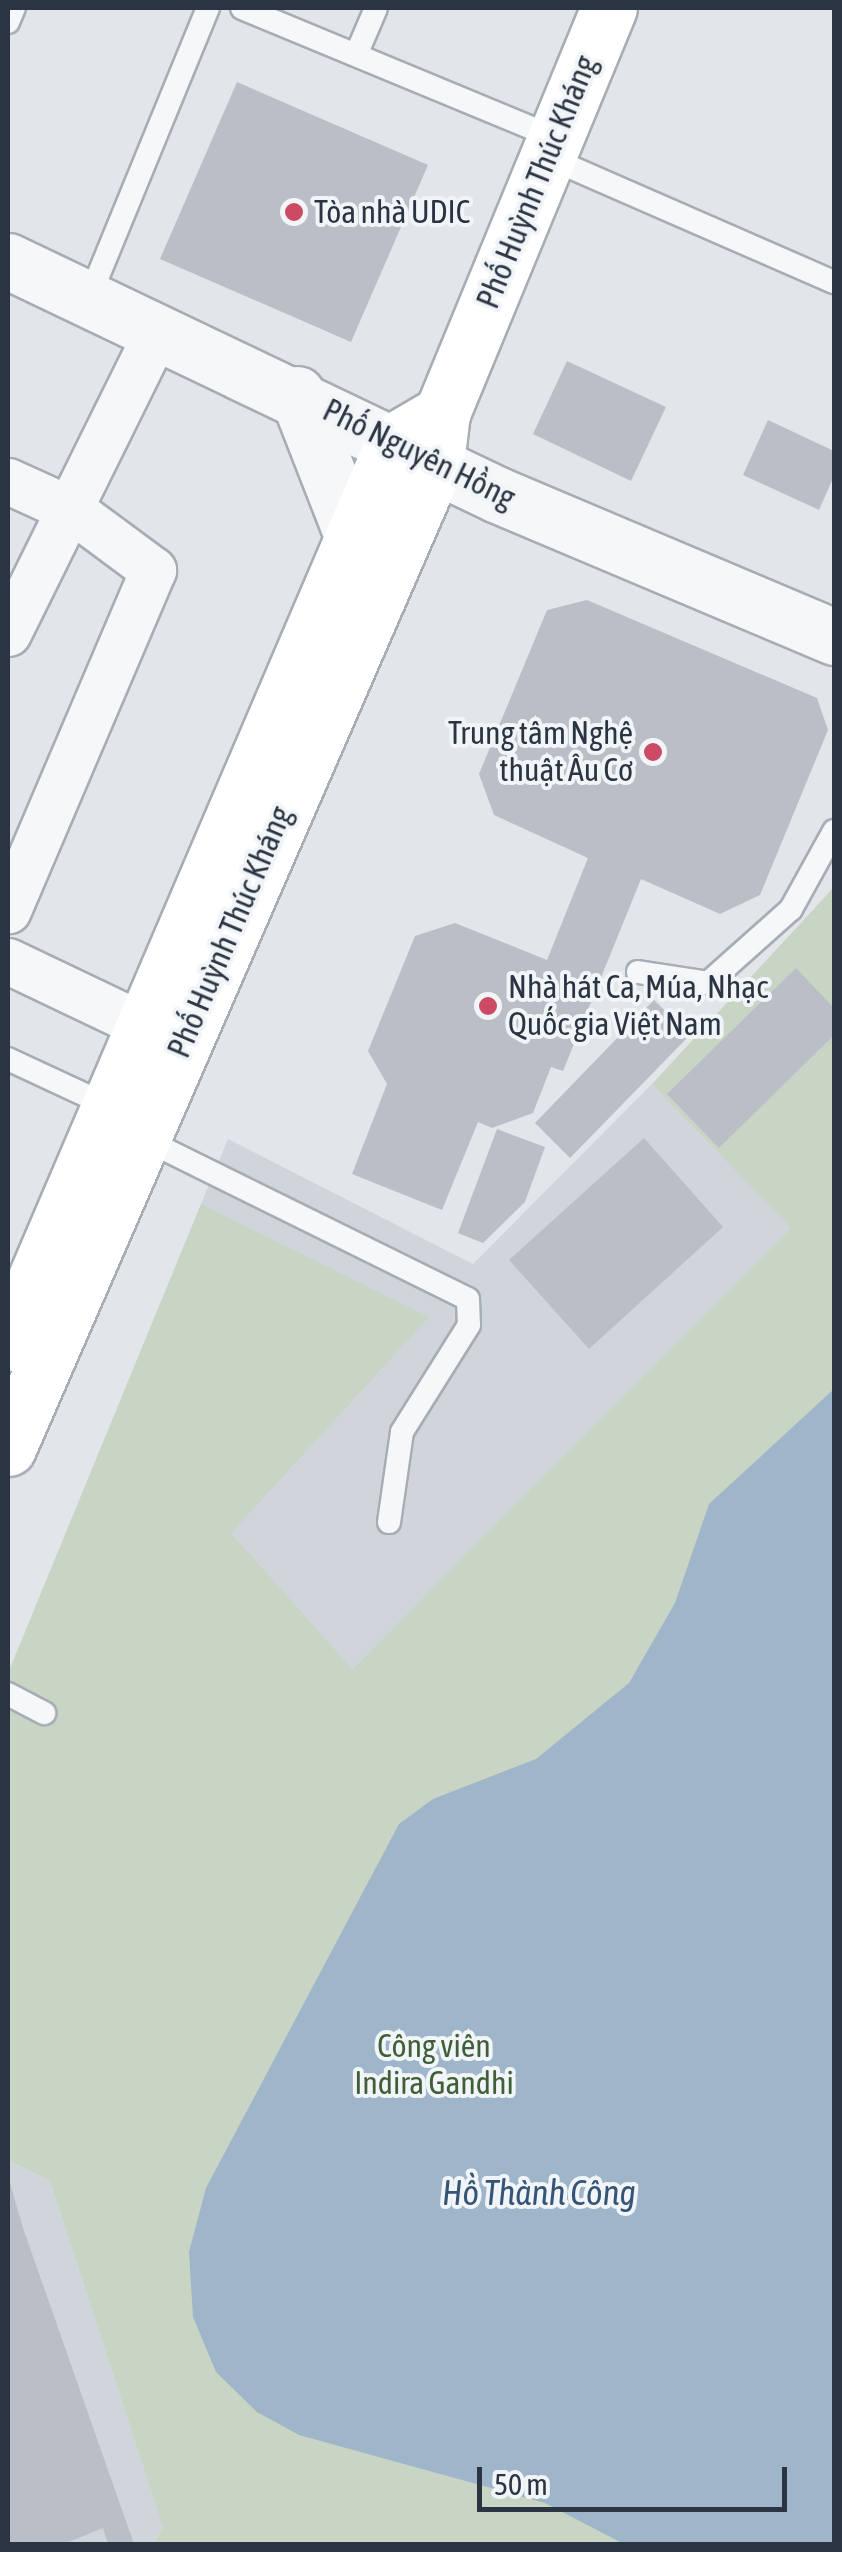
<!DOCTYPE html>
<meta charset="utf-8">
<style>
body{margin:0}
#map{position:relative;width:842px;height:2552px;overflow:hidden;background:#e2e6ea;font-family:"Asap Condensed",sans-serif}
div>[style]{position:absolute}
.built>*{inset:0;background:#d0d5dc}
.green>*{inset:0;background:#c8d4c4}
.water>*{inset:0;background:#9eb5ca}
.building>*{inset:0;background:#babfc7}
.roads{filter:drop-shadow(2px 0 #a7adb4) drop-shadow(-2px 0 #a7adb4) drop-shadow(0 2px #a7adb4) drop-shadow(0 -2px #a7adb4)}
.service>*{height:22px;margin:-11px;padding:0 11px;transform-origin:11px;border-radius:11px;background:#f5f7f9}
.minor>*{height:45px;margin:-22.5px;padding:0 22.5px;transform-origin:22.5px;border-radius:22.5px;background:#f5f7f9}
.tertiary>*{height:55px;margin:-27.5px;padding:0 27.5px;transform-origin:27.5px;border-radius:27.5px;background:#f5f7f9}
.primary>*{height:55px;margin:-27.5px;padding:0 27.5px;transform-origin:27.5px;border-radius:27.5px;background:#fff}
.dots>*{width:28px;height:28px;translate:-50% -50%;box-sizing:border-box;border:5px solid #f2f5f8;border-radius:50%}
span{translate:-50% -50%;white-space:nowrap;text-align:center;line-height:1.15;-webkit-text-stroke:8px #f2f5f8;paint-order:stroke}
.street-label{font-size:32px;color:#2b3442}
.poi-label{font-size:32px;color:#2b3442}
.left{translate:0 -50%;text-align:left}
.right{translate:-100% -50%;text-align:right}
.park-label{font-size:32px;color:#405e38}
.water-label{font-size:35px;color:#355476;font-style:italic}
.frame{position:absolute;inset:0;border:10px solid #2b3442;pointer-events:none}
.scale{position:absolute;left:477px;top:2467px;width:310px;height:45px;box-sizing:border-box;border:5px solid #2b3442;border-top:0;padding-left:12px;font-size:30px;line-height:35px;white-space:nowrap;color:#2b3442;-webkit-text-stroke:8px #f2f5f8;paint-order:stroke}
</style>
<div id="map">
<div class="built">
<div style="clip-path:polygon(652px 1084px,792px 1228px,351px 1670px,231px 1533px,201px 1204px,228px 1139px,473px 1264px)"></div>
<div style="clip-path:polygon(8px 2160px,50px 2181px,163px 2528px,153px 2544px,8px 2544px)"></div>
</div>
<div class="green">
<div style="clip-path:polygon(834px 887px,834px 2544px,153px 2544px,163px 2528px,50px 2181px,8px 2160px,8px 1673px,201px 1204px,429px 1317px,231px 1533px,352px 1669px,791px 1228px,652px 1084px)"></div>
</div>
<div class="water">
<div style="clip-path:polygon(834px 1389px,834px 2544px,624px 2544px,545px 2503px,299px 2435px,257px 2412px,216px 2372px,193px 2317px,189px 2252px,206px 2188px,399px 1824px,433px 1799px,536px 1759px,629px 1683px,675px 1603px,709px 1504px)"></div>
</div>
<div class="building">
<div style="clip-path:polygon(237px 82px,428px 165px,351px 342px,160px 259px)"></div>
<div style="clip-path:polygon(567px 361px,666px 407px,631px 481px,533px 434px)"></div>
<div style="clip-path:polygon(768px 420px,834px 451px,834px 476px,819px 510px,743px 475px)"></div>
<div style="clip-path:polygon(587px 600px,817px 698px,828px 730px,760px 895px,720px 914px,641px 879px,563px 1071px,551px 1067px,533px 1113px,492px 1128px,478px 1122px,442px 1210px,352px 1174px,387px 1084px,368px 1051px,415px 936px,455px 923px,547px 960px,588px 858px,494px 815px,479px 774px,547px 610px)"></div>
<div style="clip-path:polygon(796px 968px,834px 1008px,834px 1035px,719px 1148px,667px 1094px)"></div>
<div style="clip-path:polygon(654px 1000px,690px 1035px,570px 1158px,535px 1123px)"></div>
<div style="clip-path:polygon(497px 1129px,545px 1147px,525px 1202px,483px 1243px,458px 1233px)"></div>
<div style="clip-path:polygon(644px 1138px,723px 1227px,589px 1349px,509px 1260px)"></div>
<div style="clip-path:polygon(8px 2176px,23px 2228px,134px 2544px,108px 2544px,103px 2528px,64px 2544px,8px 2544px)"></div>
</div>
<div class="roads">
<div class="service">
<div style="left:242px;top:8px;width:338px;rotate:22.5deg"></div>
<div style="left:8px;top:22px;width:15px;rotate:-67deg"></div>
<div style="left:356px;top:55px;width:51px;rotate:-66.9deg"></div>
<div style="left:545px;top:156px;width:315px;rotate:23.6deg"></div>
<div style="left:89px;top:298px;width:313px;rotate:-67.7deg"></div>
<div style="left:638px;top:972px;width:71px;rotate:8.9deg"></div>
<div style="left:708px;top:983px;width:111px;rotate:-41.7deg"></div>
<div style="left:791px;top:909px;width:89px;rotate:-61.1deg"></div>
<div style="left:8px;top:1059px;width:111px;rotate:25deg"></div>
<div style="left:144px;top:1139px;width:361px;rotate:26.3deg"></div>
<div style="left:468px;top:1299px;width:26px;rotate:88deg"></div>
<div style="left:469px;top:1325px;width:126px;rotate:122.1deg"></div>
<div style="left:402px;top:1432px;width:91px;rotate:98.2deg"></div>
<div style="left:8px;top:1694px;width:41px;rotate:27.8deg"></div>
</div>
<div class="minor">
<div style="left:8px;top:481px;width:70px;rotate:24.4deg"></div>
<div style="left:72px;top:510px;width:101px;rotate:36.5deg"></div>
<div style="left:153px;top:570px;width:370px;rotate:113.1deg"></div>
<div style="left:8px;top:633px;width:339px;rotate:-63.7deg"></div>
<div style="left:8px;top:961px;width:151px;rotate:25.5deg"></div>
</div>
<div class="tertiary">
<div style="left:8px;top:261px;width:543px;rotate:25.53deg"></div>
<div style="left:498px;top:495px;width:365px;rotate:22.9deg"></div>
<div style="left:297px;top:394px;width:155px;rotate:68.7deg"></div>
</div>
<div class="primary">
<div style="left:8px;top:1343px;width:981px;rotate:-66.83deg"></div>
<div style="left:394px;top:441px;width:56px;rotate:-30.3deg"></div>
<div style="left:8px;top:1448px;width:1074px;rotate:-66.51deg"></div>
<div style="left:436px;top:463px;width:50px;rotate:-83.2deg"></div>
<div style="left:442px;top:413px;width:438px;rotate:-67.6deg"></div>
</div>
</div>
<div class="dots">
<div style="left:294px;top:212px;background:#cc4a63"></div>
<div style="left:653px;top:752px;background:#cc4a63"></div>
<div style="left:488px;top:1006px;background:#cc4a63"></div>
</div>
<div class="street-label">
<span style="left:537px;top:182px;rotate:-68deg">Phố Huỳnh Thúc Kháng</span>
<span style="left:419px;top:454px;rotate:26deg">Phố Nguyên Hồng</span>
<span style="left:230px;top:932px;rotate:-67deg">Phố Huỳnh Thúc Kháng</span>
</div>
<div class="poi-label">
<span class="left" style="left:314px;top:212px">Tòa nhà UDIC</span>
<span class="right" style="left:633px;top:752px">Trung tâm Nghệ<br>thuật Âu Cơ</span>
<span class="left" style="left:508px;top:1006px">Nhà hát Ca, Múa, Nhạc<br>Quốc gia Việt Nam</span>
</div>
<div class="park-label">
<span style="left:434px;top:2065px">Công viên<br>Indira Gandhi</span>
</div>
<div class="water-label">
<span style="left:539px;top:2192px">Hồ Thành Công</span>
</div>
<div class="frame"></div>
<div class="scale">50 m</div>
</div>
